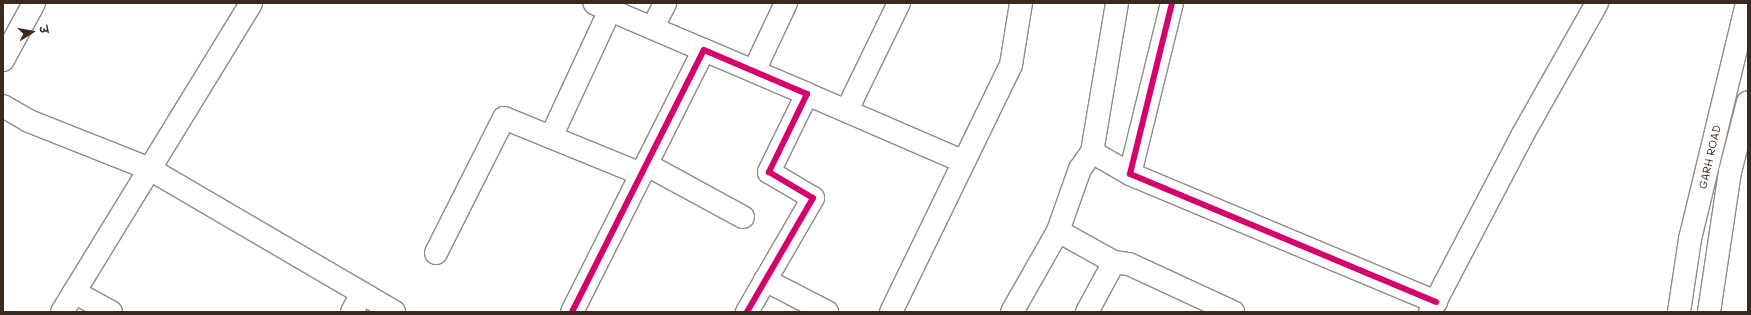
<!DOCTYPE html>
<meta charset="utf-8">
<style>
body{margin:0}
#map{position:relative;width:1751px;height:315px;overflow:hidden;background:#fff;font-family:Mali,"Playpen Sans Deva",sans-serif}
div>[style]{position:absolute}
.roads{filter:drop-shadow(1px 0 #8e8b88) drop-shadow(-1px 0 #8e8b88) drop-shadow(0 1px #8e8b88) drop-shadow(0 -1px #8e8b88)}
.street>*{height:22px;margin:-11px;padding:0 11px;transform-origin:11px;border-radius:11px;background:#fff}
.secondary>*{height:22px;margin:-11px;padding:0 11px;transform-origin:11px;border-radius:11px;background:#fff}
.primary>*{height:22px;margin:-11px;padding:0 11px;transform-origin:11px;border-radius:11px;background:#fff}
.cycleway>*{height:6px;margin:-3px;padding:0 3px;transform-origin:3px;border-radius:3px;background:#d6006c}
span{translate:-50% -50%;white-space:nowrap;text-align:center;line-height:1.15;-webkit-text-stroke:3px #fff;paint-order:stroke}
.street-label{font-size:11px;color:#3b2a1e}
.frame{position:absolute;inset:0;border:4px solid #3b2a1e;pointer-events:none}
.north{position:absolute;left:12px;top:12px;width:40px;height:40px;-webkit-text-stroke:3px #fff;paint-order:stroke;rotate:79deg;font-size:11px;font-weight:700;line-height:16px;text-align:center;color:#3b2a1e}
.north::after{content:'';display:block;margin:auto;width:14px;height:18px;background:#3b2a1e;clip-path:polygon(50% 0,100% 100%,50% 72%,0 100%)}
</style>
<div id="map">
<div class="roads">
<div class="street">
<div style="left:1117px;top:3px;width:151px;rotate:99.5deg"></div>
<div style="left:1092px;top:152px;width:44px;rotate:30.1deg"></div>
<div style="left:1172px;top:3px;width:176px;rotate:103.8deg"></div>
<div style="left:1130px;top:174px;width:332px;rotate:22.7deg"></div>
<div style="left:610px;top:10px;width:102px;rotate:23.1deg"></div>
<div style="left:653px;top:27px;width:27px;rotate:-63deg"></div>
<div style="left:3px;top:60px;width:65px;rotate:-61.5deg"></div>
<div style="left:754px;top:71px;width:75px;rotate:-64.8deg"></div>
<div style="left:807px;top:94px;width:171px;rotate:23.4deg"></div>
<div style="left:3px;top:106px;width:30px;rotate:30deg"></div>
<div style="left:29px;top:121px;width:128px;rotate:21.6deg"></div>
<div style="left:148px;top:168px;width:285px;rotate:30.3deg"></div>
<div style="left:847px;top:110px;width:119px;rotate:-64.1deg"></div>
<div style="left:551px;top:137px;width:140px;rotate:-65.1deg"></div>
<div style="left:610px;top:10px;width:17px;rotate:-156deg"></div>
<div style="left:1058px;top:231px;width:64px;rotate:29deg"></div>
<div style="left:1114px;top:262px;width:15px;rotate:8deg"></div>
<div style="left:1129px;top:264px;width:115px;rotate:24.8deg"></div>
<div style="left:436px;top:253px;width:151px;rotate:-63.3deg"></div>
<div style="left:504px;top:118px;width:148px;rotate:22.2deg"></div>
<div style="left:641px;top:174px;width:11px;rotate:-45deg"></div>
<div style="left:649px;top:166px;width:107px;rotate:28.5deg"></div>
<div style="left:765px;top:280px;width:70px;rotate:27.3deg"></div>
<div style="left:74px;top:292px;width:42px;rotate:28.4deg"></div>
<div style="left:62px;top:312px;width:362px;rotate:-58.5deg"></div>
<div style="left:352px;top:312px;width:21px;rotate:-62deg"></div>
<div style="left:572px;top:312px;width:293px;rotate:-63.3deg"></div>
<div style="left:704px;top:50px;width:112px;rotate:23.1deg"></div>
<div style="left:807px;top:94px;width:87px;rotate:116deg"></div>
<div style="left:769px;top:172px;width:51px;rotate:30.6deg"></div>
<div style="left:813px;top:198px;width:132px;rotate:120.1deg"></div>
<div style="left:891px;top:312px;width:275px;rotate:-64.1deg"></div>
<div style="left:1011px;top:65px;width:63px;rotate:-80.8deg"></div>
<div style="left:1012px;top:312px;width:93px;rotate:-60.4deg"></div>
<div style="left:1058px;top:231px;width:66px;rotate:-70.5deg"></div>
<div style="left:1080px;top:169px;width:21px;rotate:-55deg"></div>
<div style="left:1087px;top:312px;width:57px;rotate:-61.6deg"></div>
</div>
<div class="secondary">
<div style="left:1430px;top:312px;width:201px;rotate:-62.4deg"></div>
<div style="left:1523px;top:134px;width:150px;rotate:-60.5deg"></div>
</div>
<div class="primary">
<div style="left:1679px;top:312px;width:74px;rotate:-81.4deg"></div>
<div style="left:1690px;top:239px;width:243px;rotate:-76.4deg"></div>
<div style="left:1709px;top:312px;width:142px;rotate:-81.5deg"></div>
<div style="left:1730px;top:172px;width:72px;rotate:-75.6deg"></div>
</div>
</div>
<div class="cycleway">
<div style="left:1172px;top:3px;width:176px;rotate:103.8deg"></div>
<div style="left:1130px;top:174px;width:332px;rotate:22.7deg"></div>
<div style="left:572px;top:312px;width:293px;rotate:-63.3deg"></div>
<div style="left:704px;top:50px;width:112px;rotate:23.1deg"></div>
<div style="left:807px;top:94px;width:87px;rotate:116deg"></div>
<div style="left:769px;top:172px;width:51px;rotate:30.6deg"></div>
<div style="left:813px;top:198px;width:132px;rotate:120.1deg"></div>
</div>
<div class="street-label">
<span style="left:1710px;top:157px;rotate:-77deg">GARH ROAD</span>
</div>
<div class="frame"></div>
<div class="north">उ</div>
</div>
